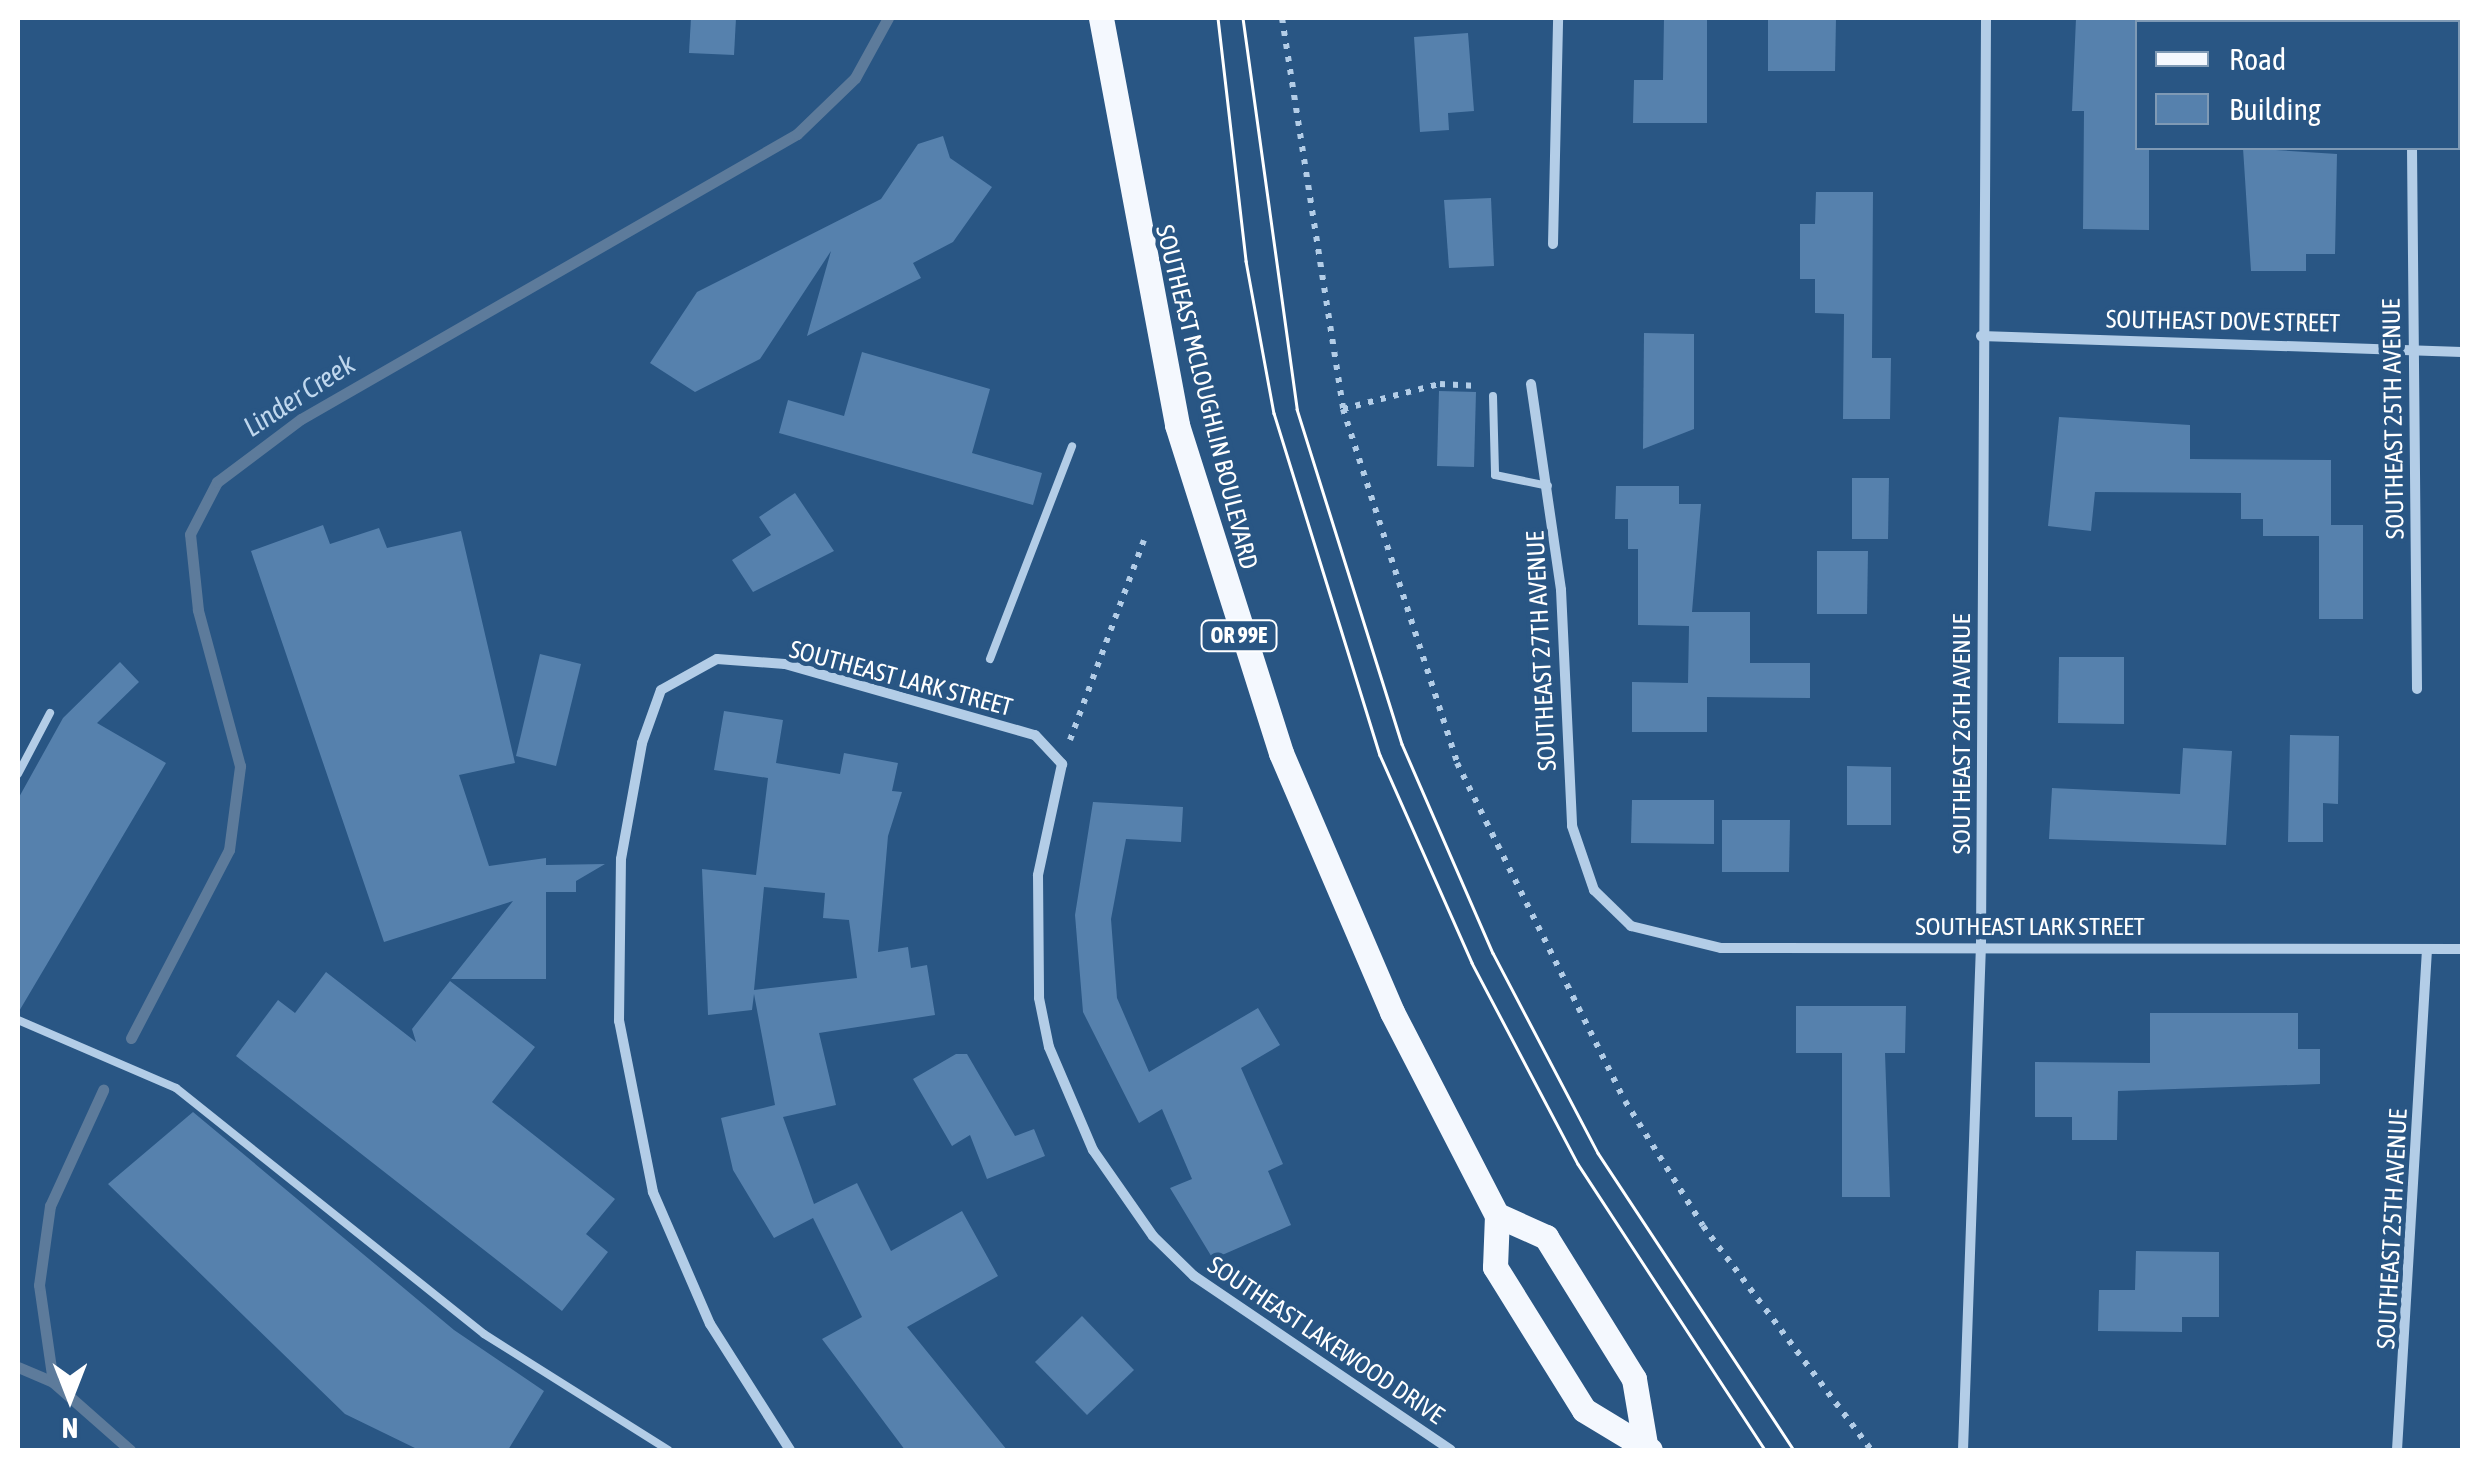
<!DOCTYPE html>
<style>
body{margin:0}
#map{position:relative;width:2480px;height:1468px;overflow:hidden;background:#295684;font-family:"Asap Condensed",sans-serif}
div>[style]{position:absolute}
.stream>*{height:11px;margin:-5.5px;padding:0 5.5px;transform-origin:5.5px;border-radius:5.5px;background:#5d7b9b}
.building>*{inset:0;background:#5681ad}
.path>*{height:6px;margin-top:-3px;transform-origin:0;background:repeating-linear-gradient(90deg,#b3cde7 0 5px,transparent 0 13px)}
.service>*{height:8px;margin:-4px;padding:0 4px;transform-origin:4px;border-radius:4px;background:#b3cde7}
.minor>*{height:10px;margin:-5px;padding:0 5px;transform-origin:5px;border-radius:5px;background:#b3cde7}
.primary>*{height:25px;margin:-12.5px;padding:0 12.5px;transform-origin:12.5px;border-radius:12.5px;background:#f4f8fe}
.tram>*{height:2.5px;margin:-1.25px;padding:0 1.25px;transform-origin:1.25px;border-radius:1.25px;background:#fff}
span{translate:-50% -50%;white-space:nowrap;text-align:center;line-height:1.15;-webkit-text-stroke:9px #295684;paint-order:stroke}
.shield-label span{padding:2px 8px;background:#295684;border:2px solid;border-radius:8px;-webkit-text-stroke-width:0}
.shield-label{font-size:22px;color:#fff;font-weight:700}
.street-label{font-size:25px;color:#fff}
.water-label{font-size:28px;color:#bfd7ee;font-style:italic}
.frame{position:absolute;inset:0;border:20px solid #fff;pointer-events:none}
.legend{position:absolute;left:2135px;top:20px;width:325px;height:130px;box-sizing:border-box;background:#295684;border:2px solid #7f9ab5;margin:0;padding:12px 18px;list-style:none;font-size:30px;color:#fff}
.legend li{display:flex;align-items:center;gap:20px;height:50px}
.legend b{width:50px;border:2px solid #7f9ab5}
.north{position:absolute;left:20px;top:1348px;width:100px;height:100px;-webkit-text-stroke:8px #295684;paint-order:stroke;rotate:180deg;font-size:28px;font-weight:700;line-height:40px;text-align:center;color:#fff}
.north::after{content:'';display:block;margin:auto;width:35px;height:45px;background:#fff;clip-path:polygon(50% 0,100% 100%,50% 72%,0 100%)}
</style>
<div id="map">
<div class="stream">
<div style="left:131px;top:1038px;width:212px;rotate:-62.5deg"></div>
<div style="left:229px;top:850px;width:85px;rotate:-82.5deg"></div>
<div style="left:240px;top:766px;width:162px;rotate:-105.1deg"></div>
<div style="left:198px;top:610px;width:76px;rotate:-96deg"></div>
<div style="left:190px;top:534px;width:59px;rotate:-62.6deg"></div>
<div style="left:217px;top:482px;width:105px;rotate:-36.9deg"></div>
<div style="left:301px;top:419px;width:572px;rotate:-29.88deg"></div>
<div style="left:797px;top:134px;width:81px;rotate:-44deg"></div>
<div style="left:855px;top:78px;width:68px;rotate:-61.2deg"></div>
<div style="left:18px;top:1367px;width:38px;rotate:23deg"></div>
<div style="left:53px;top:1382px;width:103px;rotate:41.4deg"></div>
<div style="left:53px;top:1382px;width:98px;rotate:-98.2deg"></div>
<div style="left:39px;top:1285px;width:80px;rotate:-82.1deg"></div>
<div style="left:50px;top:1206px;width:128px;rotate:-65.4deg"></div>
</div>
<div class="building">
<div style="clip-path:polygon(691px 18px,736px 18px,734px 55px,689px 53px)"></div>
<div style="clip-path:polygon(1664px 18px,1707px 18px,1707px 123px,1633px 123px,1634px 80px,1663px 80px)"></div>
<div style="clip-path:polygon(1768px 18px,1836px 18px,1835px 71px,1768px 71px)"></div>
<div style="clip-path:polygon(2076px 18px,2138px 18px,2138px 150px,2149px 150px,2149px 230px,2083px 229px,2084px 111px,2072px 111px)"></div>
<div style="clip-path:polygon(1468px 33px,1474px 111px,1448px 113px,1449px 130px,1420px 132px,1414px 37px)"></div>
<div style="clip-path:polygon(943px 136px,950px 158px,992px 187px,953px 242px,913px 263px,921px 278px,807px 336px,831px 251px,760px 359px,695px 392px,650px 363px,697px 292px,881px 199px,918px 144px)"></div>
<div style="clip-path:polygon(2243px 148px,2337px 154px,2335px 254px,2306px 254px,2306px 271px,2251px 271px)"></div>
<div style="clip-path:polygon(1816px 192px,1873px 192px,1872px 358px,1891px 358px,1890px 419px,1843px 419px,1844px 314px,1815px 313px,1815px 279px,1800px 279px,1800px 224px,1815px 224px)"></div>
<div style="clip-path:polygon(1491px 198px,1494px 266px,1449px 268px,1444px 200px)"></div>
<div style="clip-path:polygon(1644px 333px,1694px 334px,1694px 429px,1643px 449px)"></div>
<div style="clip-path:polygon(862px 352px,990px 389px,972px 453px,1042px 473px,1033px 505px,779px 433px,788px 400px,844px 416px)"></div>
<div style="clip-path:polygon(1439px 391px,1476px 392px,1474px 467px,1437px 466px)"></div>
<div style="clip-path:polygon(2059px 417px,2190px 425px,2190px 459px,2331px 460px,2331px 525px,2363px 525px,2363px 619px,2319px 619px,2319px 536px,2263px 536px,2263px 519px,2241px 519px,2241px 493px,2095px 492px,2091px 531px,2048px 526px)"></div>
<div style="clip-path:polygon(1852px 478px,1889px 478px,1888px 539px,1852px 539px)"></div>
<div style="clip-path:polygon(1616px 486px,1679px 486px,1679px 504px,1701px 504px,1692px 612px,1750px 612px,1750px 663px,1810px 663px,1810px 698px,1707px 697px,1707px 732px,1632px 732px,1632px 682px,1688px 683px,1689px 626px,1638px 625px,1638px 549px,1628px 549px,1628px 519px,1615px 519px)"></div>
<div style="clip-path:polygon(795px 493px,834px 551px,753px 592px,732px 560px,771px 535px,759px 517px)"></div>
<div style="clip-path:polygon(323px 525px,330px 544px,379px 528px,387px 548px,461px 531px,515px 763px,459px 775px,489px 866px,546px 858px,546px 865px,605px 864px,576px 881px,576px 892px,546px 892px,546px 979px,451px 979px,513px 901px,384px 942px,251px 551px)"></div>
<div style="clip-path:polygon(1817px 551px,1868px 551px,1867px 614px,1817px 614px)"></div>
<div style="clip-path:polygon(540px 654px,581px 664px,556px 766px,516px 756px)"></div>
<div style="clip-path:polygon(2059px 657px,2124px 657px,2124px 724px,2058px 723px)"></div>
<div style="clip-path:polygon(120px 662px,139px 682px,97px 723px,166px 763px,18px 1013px,18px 799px,63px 718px)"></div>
<div style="clip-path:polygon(evenodd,724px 711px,783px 720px,776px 763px,840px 774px,844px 753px,898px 763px,892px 791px,902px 792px,888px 836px,878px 952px,908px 947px,911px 968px,927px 965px,935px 1015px,819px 1033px,836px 1105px,783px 1117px,814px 1204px,857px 1183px,891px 1251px,962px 1211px,998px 1276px,907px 1327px,1007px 1450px,905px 1450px,822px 1339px,862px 1317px,813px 1218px,774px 1238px,733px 1170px,721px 1118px,775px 1105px,754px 994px,752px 1010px,708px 1015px,702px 869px,756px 875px,768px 778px,714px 770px,724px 711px,764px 887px,825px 893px,823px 918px,849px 920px,857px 978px,754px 990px,764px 887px)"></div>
<div style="clip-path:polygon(2290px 735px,2339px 736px,2338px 804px,2323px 803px,2323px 842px,2288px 842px)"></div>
<div style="clip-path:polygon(2183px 748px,2232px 751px,2226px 845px,2049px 839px,2052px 788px,2180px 794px)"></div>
<div style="clip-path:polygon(1847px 766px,1891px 767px,1891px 825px,1847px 825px)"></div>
<div style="clip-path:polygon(1632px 800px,1714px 800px,1714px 844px,1631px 843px)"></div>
<div style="clip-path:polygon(1093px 802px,1183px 807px,1181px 842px,1126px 839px,1111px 919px,1117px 998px,1149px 1072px,1258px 1008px,1280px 1045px,1241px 1068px,1283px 1164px,1268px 1171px,1291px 1225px,1213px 1259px,1170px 1188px,1192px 1179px,1162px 1109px,1139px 1123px,1083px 1012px,1075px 915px)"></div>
<div style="clip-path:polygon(1722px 820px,1790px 820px,1789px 872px,1722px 872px)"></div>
<div style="clip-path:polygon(326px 972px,416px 1042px,412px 1029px,450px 981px,535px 1047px,492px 1102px,615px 1199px,586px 1234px,608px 1252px,562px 1311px,236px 1056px,278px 1000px,295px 1013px)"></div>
<div style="clip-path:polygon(1796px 1006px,1906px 1006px,1905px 1053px,1885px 1053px,1890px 1197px,1842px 1197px,1842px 1053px,1796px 1053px)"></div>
<div style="clip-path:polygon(2150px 1013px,2298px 1013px,2298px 1049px,2320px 1049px,2320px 1084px,2118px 1091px,2117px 1140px,2072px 1140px,2072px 1117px,2035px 1117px,2035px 1062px,2150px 1063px)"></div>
<div style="clip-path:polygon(956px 1054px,967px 1054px,1015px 1136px,1034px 1129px,1045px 1156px,987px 1179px,970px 1135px,952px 1146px,913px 1079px)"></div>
<div style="clip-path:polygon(193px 1112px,454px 1330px,544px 1391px,508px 1450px,419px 1450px,345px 1414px,108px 1184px)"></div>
<div style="clip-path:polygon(2136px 1251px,2219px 1252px,2219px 1317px,2182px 1317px,2182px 1332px,2098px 1331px,2099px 1290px,2135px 1290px)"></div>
<div style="clip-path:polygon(1082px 1316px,1134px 1370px,1087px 1415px,1035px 1362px)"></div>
</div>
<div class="path">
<div style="left:1282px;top:18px;width:396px;rotate:81.1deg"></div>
<div style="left:1343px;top:409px;width:372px;rotate:72.1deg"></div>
<div style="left:1457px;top:763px;width:377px;rotate:63.6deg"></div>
<div style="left:1625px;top:1101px;width:147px;rotate:58deg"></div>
<div style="left:1703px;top:1226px;width:280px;rotate:53.1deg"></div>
<div style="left:1343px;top:409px;width:100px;rotate:-14.5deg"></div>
<div style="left:1440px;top:384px;width:38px;rotate:3deg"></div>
<div style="left:1070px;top:740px;width:213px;rotate:-69.7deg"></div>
</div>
<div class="service">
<div style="left:1493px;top:396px;width:79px;rotate:88.5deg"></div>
<div style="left:1495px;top:475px;width:54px;rotate:11.7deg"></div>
<div style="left:990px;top:659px;width:228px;rotate:-68.9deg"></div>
<div style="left:18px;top:774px;width:69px;rotate:-62.3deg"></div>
<div style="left:18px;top:1020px;width:172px;rotate:23.3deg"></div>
<div style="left:176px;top:1088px;width:394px;rotate:38.6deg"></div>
<div style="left:484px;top:1334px;width:218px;rotate:32.2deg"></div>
</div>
<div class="minor">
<div style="left:2413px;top:22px;width:4px;rotate:-76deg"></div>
<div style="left:2412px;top:148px;width:541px;rotate:89.47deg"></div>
<div style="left:1553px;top:244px;width:226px;rotate:-88.7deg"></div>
<div style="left:1981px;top:336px;width:481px;rotate:1.9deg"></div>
<div style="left:1531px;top:384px;width:208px;rotate:81.7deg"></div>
<div style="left:1561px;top:590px;width:236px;rotate:87.3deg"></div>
<div style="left:1572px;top:826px;width:68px;rotate:71deg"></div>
<div style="left:1594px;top:890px;width:52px;rotate:44.2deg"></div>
<div style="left:1631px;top:926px;width:93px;rotate:13.7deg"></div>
<div style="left:1721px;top:948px;width:741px;rotate:0.08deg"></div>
<div style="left:790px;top:1450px;width:149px;rotate:-122.4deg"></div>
<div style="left:710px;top:1324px;width:144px;rotate:-113.4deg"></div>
<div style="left:653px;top:1192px;width:174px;rotate:-101.2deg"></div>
<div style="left:619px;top:1021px;width:162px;rotate:-89.3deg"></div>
<div style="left:621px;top:859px;width:118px;rotate:-79.7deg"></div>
<div style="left:642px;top:743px;width:56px;rotate:-70.3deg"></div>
<div style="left:661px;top:690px;width:64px;rotate:-29deg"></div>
<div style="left:717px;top:659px;width:68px;rotate:4.2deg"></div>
<div style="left:785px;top:664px;width:260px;rotate:15.9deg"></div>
<div style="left:1035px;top:735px;width:40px;rotate:47deg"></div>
<div style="left:1062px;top:764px;width:114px;rotate:102.2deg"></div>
<div style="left:1038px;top:875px;width:123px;rotate:89.5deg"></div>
<div style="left:1039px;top:998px;width:50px;rotate:78.5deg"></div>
<div style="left:1049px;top:1047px;width:112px;rotate:66.9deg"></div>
<div style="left:1093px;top:1150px;width:105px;rotate:55.1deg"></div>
<div style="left:1153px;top:1236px;width:57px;rotate:44.3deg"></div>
<div style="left:1194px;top:1276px;width:310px;rotate:34.1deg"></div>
<div style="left:1963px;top:1450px;width:506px;rotate:-87.96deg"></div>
<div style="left:1981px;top:944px;width:926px;rotate:-89.69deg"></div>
<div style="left:2397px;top:1450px;width:502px;rotate:-86.57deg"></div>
</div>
<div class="primary">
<div style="left:1101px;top:18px;width:414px;rotate:79.4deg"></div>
<div style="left:1177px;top:425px;width:344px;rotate:72.4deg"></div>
<div style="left:1281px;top:753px;width:282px;rotate:66.8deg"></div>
<div style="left:1392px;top:1012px;width:229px;rotate:62.7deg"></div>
<div style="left:1497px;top:1215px;width:52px;rotate:92.2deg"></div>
<div style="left:1495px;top:1267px;width:168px;rotate:58.1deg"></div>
<div style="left:1584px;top:1410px;width:77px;rotate:31.2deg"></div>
<div style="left:1497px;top:1215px;width:54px;rotate:24.2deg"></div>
<div style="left:1546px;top:1237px;width:167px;rotate:58.2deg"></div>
<div style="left:1634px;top:1379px;width:66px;rotate:80.4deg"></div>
</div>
<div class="tram">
<div style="left:1218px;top:18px;width:245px;rotate:83.4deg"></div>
<div style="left:1246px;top:261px;width:155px;rotate:79.6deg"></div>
<div style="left:1274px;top:413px;width:358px;rotate:72.8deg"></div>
<div style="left:1380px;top:755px;width:227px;rotate:66.1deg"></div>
<div style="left:1472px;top:963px;width:227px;rotate:62.2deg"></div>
<div style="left:1578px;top:1164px;width:342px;rotate:56.8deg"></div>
<div style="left:1243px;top:18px;width:395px;rotate:82.1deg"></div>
<div style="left:1297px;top:409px;width:351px;rotate:72.6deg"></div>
<div style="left:1402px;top:744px;width:228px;rotate:66.5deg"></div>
<div style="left:1493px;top:953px;width:226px;rotate:62.3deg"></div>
<div style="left:1598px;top:1153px;width:356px;rotate:56.6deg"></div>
</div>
<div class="shield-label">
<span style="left:1239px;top:636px">OR 99E</span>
</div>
<div class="street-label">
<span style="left:2223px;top:321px;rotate:1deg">SOUTHEAST DOVE STREET</span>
<span style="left:1207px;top:397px;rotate:76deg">SOUTHEAST MCLOUGHLIN BOULEVARD</span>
<span style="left:2393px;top:419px;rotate:-91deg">SOUTHEAST 25TH AVENUE</span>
<span style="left:1541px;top:651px;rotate:-93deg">SOUTHEAST 27TH AVENUE</span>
<span style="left:901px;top:678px;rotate:15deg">SOUTHEAST LARK STREET</span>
<span style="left:1961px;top:734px;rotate:-90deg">SOUTHEAST 26TH AVENUE</span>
<span style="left:2030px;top:926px">SOUTHEAST LARK STREET</span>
<span style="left:2392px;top:1229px;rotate:-87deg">SOUTHEAST 25TH AVENUE</span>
<span style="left:1326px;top:1340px;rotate:34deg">SOUTHEAST LAKEWOOD DRIVE</span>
</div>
<div class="water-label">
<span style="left:299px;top:395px;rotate:-33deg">Linder Creek</span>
</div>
<div class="frame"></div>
<ul class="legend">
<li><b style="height:12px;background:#f4f8fe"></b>Road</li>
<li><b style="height:28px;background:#5681ad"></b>Building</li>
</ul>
<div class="north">N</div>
</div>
